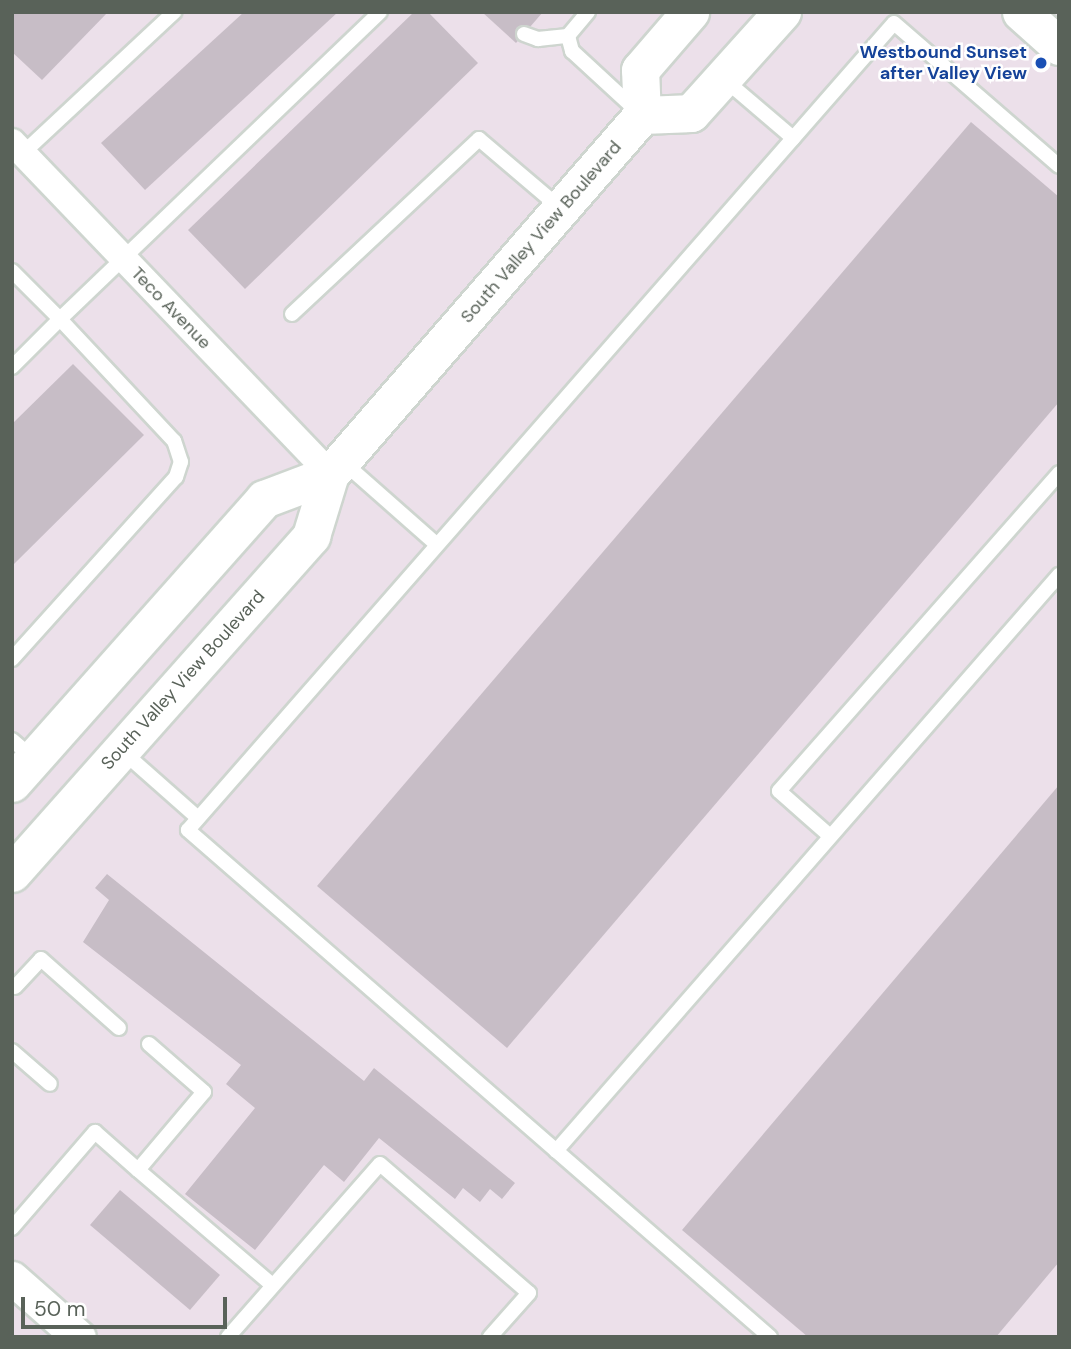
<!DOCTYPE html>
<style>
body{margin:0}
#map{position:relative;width:1071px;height:1349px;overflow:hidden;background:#ece0ea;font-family:"DM Sans",sans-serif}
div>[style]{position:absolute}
.building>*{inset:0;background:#c7bdc6}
.roads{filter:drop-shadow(2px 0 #ced5cf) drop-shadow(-2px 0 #ced5cf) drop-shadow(0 2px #ced5cf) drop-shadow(0 -2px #ced5cf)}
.service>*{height:14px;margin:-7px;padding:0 7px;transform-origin:7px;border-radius:7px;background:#fff}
.minor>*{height:26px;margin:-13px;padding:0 13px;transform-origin:13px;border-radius:13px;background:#fff}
.tertiary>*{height:33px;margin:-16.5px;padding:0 16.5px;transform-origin:16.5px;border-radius:16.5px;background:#fff}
.secondary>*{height:37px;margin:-18.5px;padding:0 18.5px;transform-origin:18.5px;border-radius:18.5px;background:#fff}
.dots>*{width:19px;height:19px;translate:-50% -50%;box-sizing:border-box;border:4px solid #fff;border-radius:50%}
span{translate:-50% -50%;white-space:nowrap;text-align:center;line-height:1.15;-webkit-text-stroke:5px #fff;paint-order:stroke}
.transit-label{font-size:18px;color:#164399;font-weight:700}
.right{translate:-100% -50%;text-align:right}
.street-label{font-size:18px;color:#596259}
.frame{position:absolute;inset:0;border:14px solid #596259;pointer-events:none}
.scale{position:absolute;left:21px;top:1297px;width:206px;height:32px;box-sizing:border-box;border:4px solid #596259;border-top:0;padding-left:9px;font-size:21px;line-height:24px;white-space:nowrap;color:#596259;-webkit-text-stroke:5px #fff;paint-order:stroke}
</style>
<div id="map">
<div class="building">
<div style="clip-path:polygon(12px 12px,108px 12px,42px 80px,12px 52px)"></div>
<div style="clip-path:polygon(244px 12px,338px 12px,145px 190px,101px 143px)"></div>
<div style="clip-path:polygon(414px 12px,428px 12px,478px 63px,245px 289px,188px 230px)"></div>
<div style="clip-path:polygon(482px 12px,543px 12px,516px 43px)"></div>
<div style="clip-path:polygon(971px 122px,1059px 197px,1059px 402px,507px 1048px,317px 886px)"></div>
<div style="clip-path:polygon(73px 364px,144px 435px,12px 566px,12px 424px)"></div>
<div style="clip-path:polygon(1059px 785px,1059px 1262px,996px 1337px,808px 1337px,682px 1230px)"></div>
<div style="clip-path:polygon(107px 874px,364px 1081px,374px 1068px,515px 1183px,502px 1199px,490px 1189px,480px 1202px,463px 1188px,455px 1199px,379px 1138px,344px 1182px,324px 1165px,255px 1250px,185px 1194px,255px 1108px,226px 1084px,241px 1065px,83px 942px,109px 900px,95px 888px)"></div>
<div style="clip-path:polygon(120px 1190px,220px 1275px,190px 1310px,90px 1225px)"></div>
</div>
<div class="roads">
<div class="service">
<div style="left:588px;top:12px;width:31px;rotate:130deg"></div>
<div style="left:568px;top:36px;width:16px;rotate:75deg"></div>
<div style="left:572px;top:51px;width:88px;rotate:42.7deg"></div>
<div style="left:524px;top:34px;width:15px;rotate:20deg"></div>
<div style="left:538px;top:39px;width:30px;rotate:-6deg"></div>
<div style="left:724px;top:79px;width:91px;rotate:40.5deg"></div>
<div style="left:23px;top:153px;width:207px;rotate:-43deg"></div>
<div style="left:12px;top:271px;width:68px;rotate:45deg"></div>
<div style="left:60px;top:319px;width:68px;rotate:135deg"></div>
<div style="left:292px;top:314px;width:256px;rotate:-43.1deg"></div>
<div style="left:479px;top:139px;width:106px;rotate:40.4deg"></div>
<div style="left:343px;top:462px;width:125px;rotate:41.4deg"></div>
<div style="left:12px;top:659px;width:245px;rotate:-48deg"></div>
<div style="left:176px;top:477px;width:16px;rotate:-72deg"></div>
<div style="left:181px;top:462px;width:22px;rotate:-108deg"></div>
<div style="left:174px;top:441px;width:167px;rotate:-133.1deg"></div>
<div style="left:60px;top:319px;width:443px;rotate:-43.8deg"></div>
<div style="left:12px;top:740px;width:28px;rotate:41deg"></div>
<div style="left:122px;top:751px;width:101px;rotate:41.4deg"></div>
<div style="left:830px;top:836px;width:68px;rotate:-138.6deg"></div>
<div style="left:779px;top:791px;width:424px;rotate:-48.6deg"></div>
<div style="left:15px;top:987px;width:38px;rotate:-47deg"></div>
<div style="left:41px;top:959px;width:104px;rotate:41.5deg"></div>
<div style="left:12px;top:1051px;width:50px;rotate:41deg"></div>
<div style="left:556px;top:1151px;width:765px;rotate:-48.87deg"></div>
<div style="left:138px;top:1170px;width:177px;rotate:40.6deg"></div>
<div style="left:12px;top:1228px;width:127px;rotate:-49.2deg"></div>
<div style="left:95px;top:1132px;width:57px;rotate:41.5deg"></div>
<div style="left:138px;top:1170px;width:102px;rotate:-49.8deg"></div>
<div style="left:204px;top:1092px;width:73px;rotate:-138.9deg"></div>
<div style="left:228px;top:1337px;width:230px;rotate:-48.7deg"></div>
<div style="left:380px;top:1164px;width:197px;rotate:40.9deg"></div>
<div style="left:529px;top:1293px;width:59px;rotate:131.6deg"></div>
<div style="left:770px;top:1337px;width:772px;rotate:-138.94deg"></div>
<div style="left:188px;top:830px;width:1072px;rotate:-48.82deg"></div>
<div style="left:894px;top:23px;width:218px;rotate:40.9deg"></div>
</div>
<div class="minor">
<div style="left:12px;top:142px;width:460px;rotate:46.2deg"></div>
</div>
<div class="tertiary">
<div style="left:12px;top:1278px;width:89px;rotate:41.4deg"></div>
</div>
<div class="secondary">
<div style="left:1021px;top:12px;width:51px;rotate:41.8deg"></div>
<div style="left:642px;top:115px;width:49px;rotate:-2.3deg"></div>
<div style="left:691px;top:113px;width:136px;rotate:-48deg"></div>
<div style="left:12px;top:783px;width:380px;rotate:-48.4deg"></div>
<div style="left:264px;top:499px;width:71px;rotate:-20.7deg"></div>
<div style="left:12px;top:873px;width:451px;rotate:-48.4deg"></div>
<div style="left:311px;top:536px;width:65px;rotate:-73deg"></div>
<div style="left:330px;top:474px;width:476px;rotate:-49deg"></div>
<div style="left:642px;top:115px;width:45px;rotate:-92.5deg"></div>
<div style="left:640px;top:70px;width:77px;rotate:-49.2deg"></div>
</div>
</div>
<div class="dots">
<div style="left:1041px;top:63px;background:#1a4fb4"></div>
</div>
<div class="transit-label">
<span class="right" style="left:1027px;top:63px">Westbound Sunset<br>after Valley View</span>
</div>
<div class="street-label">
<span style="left:541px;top:232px;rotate:-49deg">South Valley View Boulevard</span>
<span style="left:171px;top:308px;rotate:46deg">Teco Avenue</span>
<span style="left:183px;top:680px;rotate:-48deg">South Valley View Boulevard</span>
</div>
<div class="frame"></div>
<div class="scale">50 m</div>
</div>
